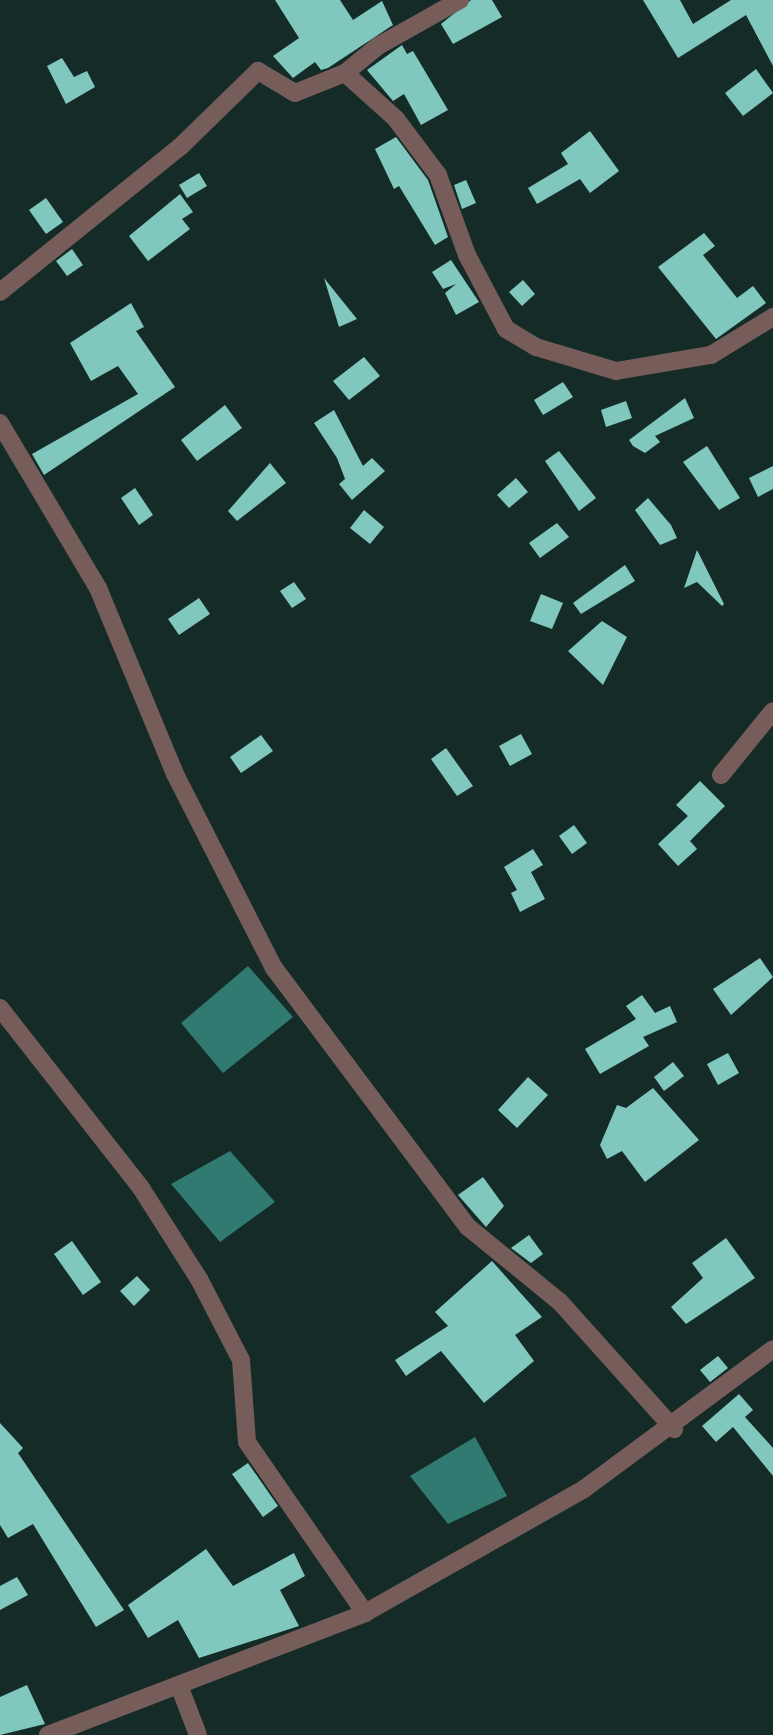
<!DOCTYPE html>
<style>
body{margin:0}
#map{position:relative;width:773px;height:1735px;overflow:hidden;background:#142b28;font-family:"Source Sans 3",sans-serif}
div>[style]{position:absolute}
.water>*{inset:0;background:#307a71}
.building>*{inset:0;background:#80c8be}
.minor>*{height:18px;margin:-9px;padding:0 9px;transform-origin:9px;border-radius:9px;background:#765d5a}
span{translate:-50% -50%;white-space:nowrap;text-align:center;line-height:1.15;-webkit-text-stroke:7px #0b211e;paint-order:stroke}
</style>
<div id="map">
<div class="water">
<div style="clip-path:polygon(248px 966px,293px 1017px,223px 1073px,181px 1023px)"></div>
<div style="clip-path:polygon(230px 1151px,275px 1202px,220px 1242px,171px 1184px)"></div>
<div style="clip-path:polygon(475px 1437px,507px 1496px,448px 1524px,410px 1476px)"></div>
</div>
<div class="building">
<div style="clip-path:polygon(275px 0,340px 0,353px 20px,382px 1px,393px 25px,328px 68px,321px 70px,315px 62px,293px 78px,273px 56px,299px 38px)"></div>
<div style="clip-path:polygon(471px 0,492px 0,502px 17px,453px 44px,441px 24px)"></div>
<div style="clip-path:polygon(643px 0,680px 0,693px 24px,731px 0,773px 0,773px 66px,746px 15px,678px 58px)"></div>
<div style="clip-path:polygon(402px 45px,407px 54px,413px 51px,448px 110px,421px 125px,404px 94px,393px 101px,367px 70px)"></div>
<div style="clip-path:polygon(62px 58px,74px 77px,87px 71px,95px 87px,66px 104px,47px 66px)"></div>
<div style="clip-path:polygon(756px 69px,773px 93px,743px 116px,725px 93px)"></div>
<div style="clip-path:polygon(590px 131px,619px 171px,590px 193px,580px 179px,537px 204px,528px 188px,568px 164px,561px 153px)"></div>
<div style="clip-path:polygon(396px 137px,428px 180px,448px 237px,435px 245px,399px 186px,394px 189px,375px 149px)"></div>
<div style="clip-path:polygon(199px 173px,207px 186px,187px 198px,179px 185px)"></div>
<div style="clip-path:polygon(466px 180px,476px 203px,462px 209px,454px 185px)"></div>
<div style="clip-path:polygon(180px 194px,193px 212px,182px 219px,190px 229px,148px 261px,129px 236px)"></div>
<div style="clip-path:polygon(46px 198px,63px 222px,46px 234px,29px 210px)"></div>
<div style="clip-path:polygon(704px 233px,715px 246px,703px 255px,737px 298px,753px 286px,766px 303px,716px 339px,658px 267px)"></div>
<div style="clip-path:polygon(72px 249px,83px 265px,67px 276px,56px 261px)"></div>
<div style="clip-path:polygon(451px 260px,479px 302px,456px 315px,445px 293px,456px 284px,443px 289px,432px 272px)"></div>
<div style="clip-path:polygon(324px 278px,357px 319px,339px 327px)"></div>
<div style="clip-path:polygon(523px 280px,535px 294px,522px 306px,509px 292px)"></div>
<div style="clip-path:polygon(131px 303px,144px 327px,136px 331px,175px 387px,44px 475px,32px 454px,138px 394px,118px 366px,91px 381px,70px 343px)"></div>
<div style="clip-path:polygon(364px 357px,380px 376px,349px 400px,333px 381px)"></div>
<div style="clip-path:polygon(563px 382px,573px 397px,543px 415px,534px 400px)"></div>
<div style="clip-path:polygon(685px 398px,694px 418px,655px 436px,660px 442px,645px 453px,633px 446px,629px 440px)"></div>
<div style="clip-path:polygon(626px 401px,632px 418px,606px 427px,601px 410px)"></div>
<div style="clip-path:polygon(225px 405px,242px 428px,197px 461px,181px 440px)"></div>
<div style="clip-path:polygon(334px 410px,363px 466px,372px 458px,385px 471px,352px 500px,339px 484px,345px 479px,337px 458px,314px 423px)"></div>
<div style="clip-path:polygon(707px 446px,740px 498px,719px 510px,683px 462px)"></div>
<div style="clip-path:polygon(559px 451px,596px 498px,579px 511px,545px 461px)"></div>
<div style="clip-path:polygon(270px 463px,286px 483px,237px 521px,228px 511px)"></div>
<div style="clip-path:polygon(773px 466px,773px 489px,758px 497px,749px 478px)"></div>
<div style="clip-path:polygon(516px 478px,528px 492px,509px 508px,497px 495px)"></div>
<div style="clip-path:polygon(135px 488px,153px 515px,139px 525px,121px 498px)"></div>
<div style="clip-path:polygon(648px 498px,671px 525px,677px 538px,660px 545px,635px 510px)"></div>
<div style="clip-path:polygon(364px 510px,384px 527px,370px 544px,350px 528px)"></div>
<div style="clip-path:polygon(557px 523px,569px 537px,540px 558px,529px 543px)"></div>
<div style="clip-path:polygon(697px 550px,724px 604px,722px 606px,697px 582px,684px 588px)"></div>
<div style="clip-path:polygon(625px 565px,635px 581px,581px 614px,573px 603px)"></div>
<div style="clip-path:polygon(294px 582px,306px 599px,292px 608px,280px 591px)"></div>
<div style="clip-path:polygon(541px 594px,563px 603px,552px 629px,530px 621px)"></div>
<div style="clip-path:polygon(199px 598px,210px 614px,179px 635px,168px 619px)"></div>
<div style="clip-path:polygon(602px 621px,627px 637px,603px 685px,568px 651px)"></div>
<div style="clip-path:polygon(521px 734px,532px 754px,510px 766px,499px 746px)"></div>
<div style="clip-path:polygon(261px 735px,273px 751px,241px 773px,230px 757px)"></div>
<div style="clip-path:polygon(446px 748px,473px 786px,457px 796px,431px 759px)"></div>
<div style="clip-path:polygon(700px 781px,725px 806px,690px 841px,697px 849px,678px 866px,658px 844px,688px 816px,676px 805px)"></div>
<div style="clip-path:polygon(574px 825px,587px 843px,572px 854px,559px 836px)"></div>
<div style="clip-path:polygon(533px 849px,543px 865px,531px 872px,545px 899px,520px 912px,511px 893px,517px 890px,504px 867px)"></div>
<div style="clip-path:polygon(760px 958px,773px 977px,731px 1015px,713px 989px)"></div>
<div style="clip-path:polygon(642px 995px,655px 1013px,670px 1006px,677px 1022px,643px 1037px,649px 1046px,600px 1074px,585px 1049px,636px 1019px,626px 1006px)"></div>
<div style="clip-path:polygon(728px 1053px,739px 1073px,718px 1085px,707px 1064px)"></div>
<div style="clip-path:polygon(673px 1062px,684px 1076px,664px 1091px,654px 1077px)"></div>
<div style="clip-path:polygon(528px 1077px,548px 1095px,517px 1128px,498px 1110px)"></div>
<div style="clip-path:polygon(653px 1088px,699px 1140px,645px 1182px,622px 1151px,607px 1159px,600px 1145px,617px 1105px,626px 1108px)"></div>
<div style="clip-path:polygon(483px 1177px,504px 1206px,486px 1227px,458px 1195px)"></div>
<div style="clip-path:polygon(529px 1235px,543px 1254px,531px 1263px,511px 1248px)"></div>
<div style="clip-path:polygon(726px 1238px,755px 1278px,686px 1324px,671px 1307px,703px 1278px,692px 1263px)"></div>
<div style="clip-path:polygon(72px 1241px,101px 1282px,83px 1295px,54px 1254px)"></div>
<div style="clip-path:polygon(492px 1261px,542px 1317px,515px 1335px,534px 1361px,484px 1403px,441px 1351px,406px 1376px,395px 1360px,448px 1326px,435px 1312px)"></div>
<div style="clip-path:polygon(137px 1276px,150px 1290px,134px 1306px,120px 1291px)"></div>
<div style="clip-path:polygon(718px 1356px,728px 1368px,710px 1382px,700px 1370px)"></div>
<div style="clip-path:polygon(739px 1394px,753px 1410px,745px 1417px,773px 1448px,773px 1476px,733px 1427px,716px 1442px,702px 1426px)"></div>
<div style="clip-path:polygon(0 1423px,23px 1448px,18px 1453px,124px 1610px,96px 1627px,33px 1524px,8px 1538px,0 1525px)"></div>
<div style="clip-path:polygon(248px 1463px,278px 1506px,263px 1517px,232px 1474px)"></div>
<div style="clip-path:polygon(206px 1549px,233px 1586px,294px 1553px,305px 1576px,280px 1590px,299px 1626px,199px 1658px,178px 1620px,148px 1638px,128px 1605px)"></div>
<div style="clip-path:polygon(17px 1577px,28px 1595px,0 1610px,0 1586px)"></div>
<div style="clip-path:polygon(27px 1685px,45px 1724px,0 1735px,0 1697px)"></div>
</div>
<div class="minor">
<div style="left:460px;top:0;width:94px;rotate:150.7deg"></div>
<div style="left:378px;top:46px;width:43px;rotate:140.7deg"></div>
<div style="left:345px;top:73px;width:69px;rotate:42deg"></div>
<div style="left:396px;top:119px;width:70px;rotate:53.1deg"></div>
<div style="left:438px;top:175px;width:85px;rotate:70.1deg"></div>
<div style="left:467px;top:255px;width:84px;rotate:62.2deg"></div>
<div style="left:506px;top:329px;width:35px;rotate:31deg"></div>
<div style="left:536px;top:347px;width:84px;rotate:16.7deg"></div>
<div style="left:616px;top:371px;width:96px;rotate:-9.6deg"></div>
<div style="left:711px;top:355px;width:73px;rotate:-31.5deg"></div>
<div style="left:0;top:292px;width:231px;rotate:-38.9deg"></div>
<div style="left:180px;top:147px;width:109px;rotate:-44.3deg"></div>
<div style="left:258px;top:71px;width:43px;rotate:30.7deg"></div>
<div style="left:295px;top:93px;width:54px;rotate:-21.8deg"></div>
<div style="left:0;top:423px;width:192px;rotate:59.3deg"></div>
<div style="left:98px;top:588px;width:201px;rotate:67.5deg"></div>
<div style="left:175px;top:774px;width:218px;rotate:63deg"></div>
<div style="left:274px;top:968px;width:324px;rotate:53.2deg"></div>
<div style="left:468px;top:1227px;width:119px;rotate:39.2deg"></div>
<div style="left:560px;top:1302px;width:171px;rotate:48.1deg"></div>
<div style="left:721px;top:775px;width:82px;rotate:-50.9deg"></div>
<div style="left:0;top:1008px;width:229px;rotate:51.9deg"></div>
<div style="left:141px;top:1188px;width:108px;rotate:57.5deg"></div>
<div style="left:199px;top:1279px;width:91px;rotate:62.6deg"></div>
<div style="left:241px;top:1360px;width:82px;rotate:85.8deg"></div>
<div style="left:247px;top:1442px;width:208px;rotate:55.4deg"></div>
<div style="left:180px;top:1688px;width:50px;rotate:69deg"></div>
<div style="left:48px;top:1735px;width:340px;rotate:-21deg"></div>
<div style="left:365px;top:1613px;width:252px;rotate:-29.5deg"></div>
<div style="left:584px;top:1489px;width:235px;rotate:-36.5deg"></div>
</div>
</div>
